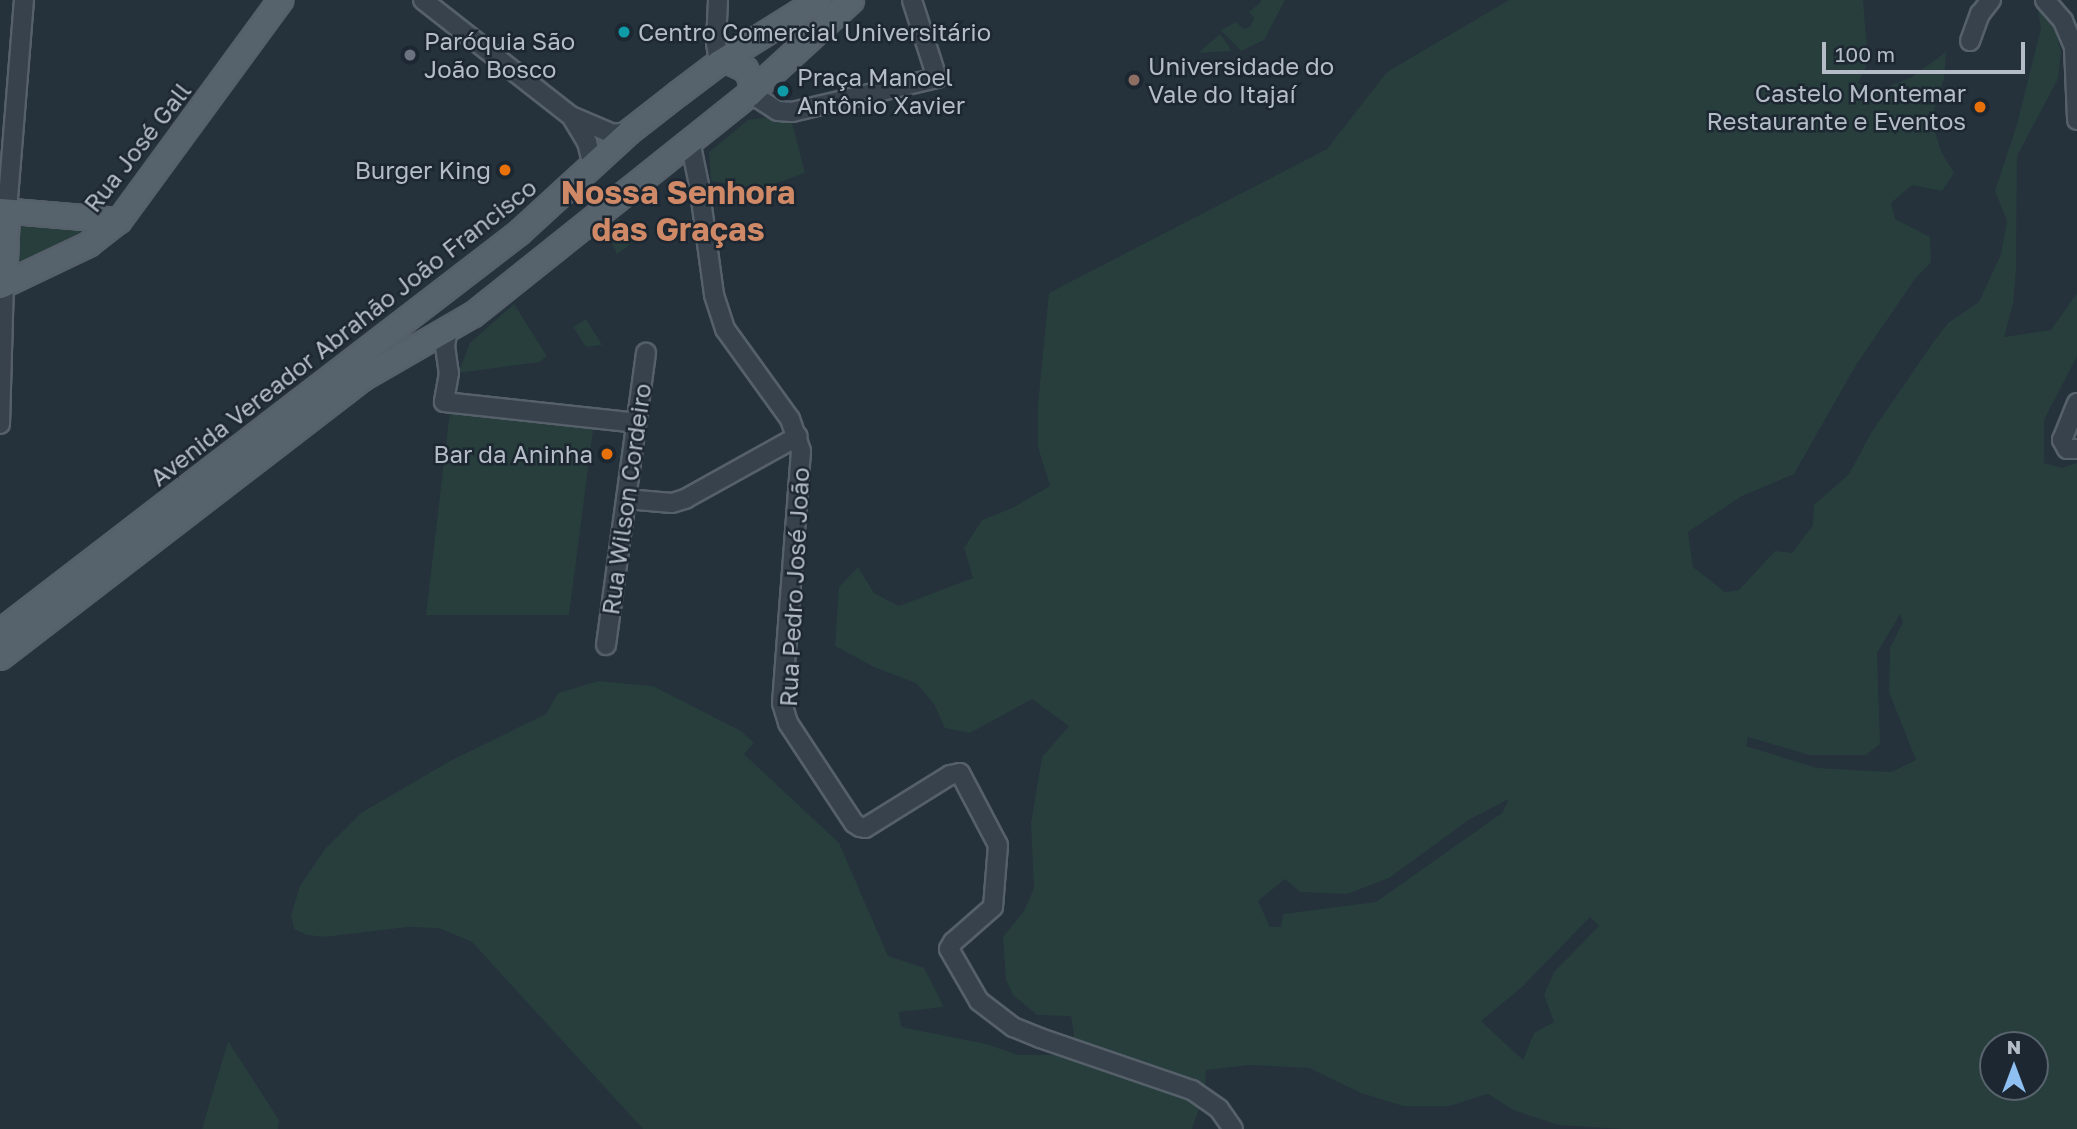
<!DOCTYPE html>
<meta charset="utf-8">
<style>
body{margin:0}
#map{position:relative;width:2077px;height:1129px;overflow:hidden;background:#25313b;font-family:"Golos Text",sans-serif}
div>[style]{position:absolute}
.green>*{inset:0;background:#273e3d}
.roads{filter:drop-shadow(2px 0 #56606a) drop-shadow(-2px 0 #56606a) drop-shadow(0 2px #56606a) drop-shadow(0 -2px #56606a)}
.minor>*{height:18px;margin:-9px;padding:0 9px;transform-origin:9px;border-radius:9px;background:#38424c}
.major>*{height:23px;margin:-11.5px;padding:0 11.5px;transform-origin:11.5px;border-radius:11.5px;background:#56626c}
.dots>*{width:19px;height:19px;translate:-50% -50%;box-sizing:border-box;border:4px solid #1d2731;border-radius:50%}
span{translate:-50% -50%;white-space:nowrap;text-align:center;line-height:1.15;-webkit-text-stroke:5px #1d2731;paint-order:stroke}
.poi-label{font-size:24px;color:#b4bdc7}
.left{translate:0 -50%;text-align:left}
.right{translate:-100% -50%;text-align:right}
.street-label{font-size:24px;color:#b4bdc7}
.district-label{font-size:32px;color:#cf8967;font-weight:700}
.north{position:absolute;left:1979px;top:1031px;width:70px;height:70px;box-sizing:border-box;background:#1d2731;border:2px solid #59636d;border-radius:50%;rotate:0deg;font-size:19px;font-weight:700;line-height:28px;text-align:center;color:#b4bdc7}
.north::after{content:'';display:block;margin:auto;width:24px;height:32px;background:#8ec0f2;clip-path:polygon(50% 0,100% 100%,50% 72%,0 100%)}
.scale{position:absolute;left:1822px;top:42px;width:203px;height:32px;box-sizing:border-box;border:4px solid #b4bdc7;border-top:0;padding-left:9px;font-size:21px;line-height:24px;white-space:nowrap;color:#b4bdc7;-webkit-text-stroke:5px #1d2731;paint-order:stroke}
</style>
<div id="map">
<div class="green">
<div style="clip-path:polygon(1260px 0,1285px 0,1264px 40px,1241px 51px,1221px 30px,1236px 22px,1244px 29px,1250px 27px,1254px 18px,1249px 12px,1261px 2px)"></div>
<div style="clip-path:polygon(evenodd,1509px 0,1863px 0,1868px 62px,1858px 83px,1877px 91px,1912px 77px,1946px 52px,1944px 79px,1931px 120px,1942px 153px,1954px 173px,1942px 191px,1912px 185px,1891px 203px,1895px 219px,1930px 237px,1931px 262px,1915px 279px,1856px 365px,1794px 474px,1742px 496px,1688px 532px,1693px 567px,1725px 592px,1739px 590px,1775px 551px,1792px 553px,1813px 525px,1814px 505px,1849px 474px,1871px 433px,1932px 344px,1948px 323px,1979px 302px,2001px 254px,2007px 221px,1995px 191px,2017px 124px,2041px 28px,2036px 0,2061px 0,2055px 28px,2061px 52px,2058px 79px,2017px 156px,2016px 271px,2013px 304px,2004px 337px,2051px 330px,2077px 293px,2077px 356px,2044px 420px,2044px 463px,2062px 468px,2077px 463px,2077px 1129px,1622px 1129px,1558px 1125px,1513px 1110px,1488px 1094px,1449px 1106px,1403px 1106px,1361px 1093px,1309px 1068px,1250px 1065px,1206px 1070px,1205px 1091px,1192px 1129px,643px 1129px,472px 942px,439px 928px,407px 927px,325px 937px,307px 935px,294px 929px,291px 915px,300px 886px,325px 849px,361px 813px,450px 761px,546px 714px,558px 693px,598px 681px,653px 686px,741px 731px,754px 743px,744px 754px,839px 843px,888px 956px,924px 968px,944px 1007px,899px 1012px,901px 1027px,986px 1044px,1019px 1055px,1063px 1055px,1074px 1035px,1071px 1016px,1037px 1015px,1013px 995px,1006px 980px,1003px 937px,1024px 911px,1034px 888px,1031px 823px,1042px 757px,1069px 726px,1032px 699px,970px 733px,945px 728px,934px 704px,916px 683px,874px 667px,835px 646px,839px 587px,858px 567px,874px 593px,899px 606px,973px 578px,964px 548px,982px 520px,1012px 508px,1050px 486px,1038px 447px,1038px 404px,1049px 293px,1327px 149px,1387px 72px,1509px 0,1900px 614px,1903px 622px,1890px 648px,1889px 692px,1916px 760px,1891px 772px,1817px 768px,1746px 746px,1748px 737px,1809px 755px,1866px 755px,1880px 744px,1877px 653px,1900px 614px,1509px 0,1509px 799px,1502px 813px,1376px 902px,1283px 914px,1281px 927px,1270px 927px,1258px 901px,1285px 879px,1300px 892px,1347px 894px,1389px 878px,1470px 819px,1509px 799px,1509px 0,1590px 917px,1599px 926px,1554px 972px,1544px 995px,1554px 1022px,1534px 1033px,1523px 1060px,1481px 1021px,1522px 987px,1590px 917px,1509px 0,1993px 1045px,2035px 1045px,2035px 1087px,1993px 1087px,1993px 1045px)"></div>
<div style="clip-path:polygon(1220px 34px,1232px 51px,1198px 53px)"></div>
<div style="clip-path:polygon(790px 114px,805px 173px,761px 189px,711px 181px,709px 152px,748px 120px)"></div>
<div style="clip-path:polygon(619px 218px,635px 241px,617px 254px,605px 230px)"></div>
<div style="clip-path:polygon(14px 221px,89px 228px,19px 264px,15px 263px)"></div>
<div style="clip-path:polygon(514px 304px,547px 356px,540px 362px,458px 373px,470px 343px)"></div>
<div style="clip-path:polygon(586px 319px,602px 345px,586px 347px,573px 327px)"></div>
<div style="clip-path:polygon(450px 410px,594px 423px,569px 615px,426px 615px)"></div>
<div style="clip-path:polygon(228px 1041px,279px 1120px,278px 1129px,202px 1129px)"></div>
</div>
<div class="roads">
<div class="minor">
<div style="left:423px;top:0;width:188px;rotate:38.1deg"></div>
<div style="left:571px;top:116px;width:46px;rotate:23.2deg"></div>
<div style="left:613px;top:134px;width:15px;rotate:-8deg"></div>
<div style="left:718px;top:0;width:43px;rotate:92.7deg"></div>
<div style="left:716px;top:43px;width:19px;rotate:81deg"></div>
<div style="left:2045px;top:0;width:28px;rotate:49deg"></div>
<div style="left:2063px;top:21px;width:28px;rotate:67deg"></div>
<div style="left:2074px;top:47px;width:73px;rotate:87.6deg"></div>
<div style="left:1970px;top:41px;width:29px;rotate:-70deg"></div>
<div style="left:1980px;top:14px;width:18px;rotate:-52deg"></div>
<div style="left:750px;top:93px;width:33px;rotate:33deg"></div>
<div style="left:778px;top:111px;width:14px;rotate:4deg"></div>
<div style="left:792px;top:112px;width:149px;rotate:-13.2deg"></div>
<div style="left:937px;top:78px;width:82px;rotate:-107.8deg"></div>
<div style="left:573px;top:119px;width:27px;rotate:59deg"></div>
<div style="left:587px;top:142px;width:25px;rotate:76deg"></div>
<div style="left:690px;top:141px;width:45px;rotate:78.4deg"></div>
<div style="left:699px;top:185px;width:111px;rotate:82.2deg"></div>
<div style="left:714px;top:295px;width:36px;rotate:72deg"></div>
<div style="left:725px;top:329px;width:111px;rotate:54.2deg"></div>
<div style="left:790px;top:419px;width:34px;rotate:71deg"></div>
<div style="left:801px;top:451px;width:253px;rotate:94.3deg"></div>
<div style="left:782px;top:703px;width:21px;rotate:73deg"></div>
<div style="left:788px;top:723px;width:120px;rotate:56.6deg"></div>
<div style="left:854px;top:823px;width:7px;rotate:34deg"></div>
<div style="left:860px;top:827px;width:5px;rotate:11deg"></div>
<div style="left:865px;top:828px;width:100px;rotate:-31.9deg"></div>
<div style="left:950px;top:775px;width:10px;rotate:-11deg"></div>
<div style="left:960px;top:773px;width:81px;rotate:62.2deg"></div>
<div style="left:998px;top:845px;width:62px;rotate:94.6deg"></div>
<div style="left:993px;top:907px;width:53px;rotate:138.8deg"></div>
<div style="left:953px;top:942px;width:8px;rotate:120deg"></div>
<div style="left:949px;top:949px;width:60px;rotate:60deg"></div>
<div style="left:979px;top:1001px;width:43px;rotate:37.4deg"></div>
<div style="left:1013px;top:1027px;width:29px;rotate:22deg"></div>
<div style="left:1040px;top:1038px;width:161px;rotate:18.9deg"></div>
<div style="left:1192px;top:1090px;width:33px;rotate:35deg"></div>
<div style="left:1219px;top:1109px;width:24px;rotate:55deg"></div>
<div style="left:7px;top:211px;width:212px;rotate:-85.4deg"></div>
<div style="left:448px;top:330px;width:16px;rotate:101deg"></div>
<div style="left:445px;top:346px;width:27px;rotate:82deg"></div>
<div style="left:449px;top:373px;width:29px;rotate:100deg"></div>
<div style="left:444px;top:402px;width:193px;rotate:6.2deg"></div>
<div style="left:2077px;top:403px;width:40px;rotate:112deg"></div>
<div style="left:2062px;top:440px;width:10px;rotate:61deg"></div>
<div style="left:2067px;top:449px;width:10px"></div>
<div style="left:0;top:424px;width:140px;rotate:-88.4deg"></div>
<div style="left:626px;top:499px;width:46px;rotate:5deg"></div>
<div style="left:672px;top:503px;width:14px;rotate:-17deg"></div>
<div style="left:685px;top:499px;width:129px;rotate:-29.1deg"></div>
<div style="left:606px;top:645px;width:295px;rotate:-82.2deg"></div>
</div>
<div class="major">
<div style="left:719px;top:62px;width:9px;rotate:-6deg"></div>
<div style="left:728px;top:61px;width:19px;rotate:25deg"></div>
<div style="left:745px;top:69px;width:10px;rotate:61deg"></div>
<div style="left:750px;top:78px;width:15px;rotate:90deg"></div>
<div style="left:0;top:210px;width:119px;rotate:4.8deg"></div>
<div style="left:4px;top:284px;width:73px;rotate:-87.6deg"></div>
<div style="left:0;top:286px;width:98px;rotate:-25.5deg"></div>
<div style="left:88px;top:244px;width:39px;rotate:-38deg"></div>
<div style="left:119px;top:220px;width:273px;rotate:-53.8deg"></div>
<div style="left:0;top:631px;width:655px;rotate:-37.55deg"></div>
<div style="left:519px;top:232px;width:148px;rotate:-42.5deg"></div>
<div style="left:628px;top:132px;width:63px;rotate:-38deg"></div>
<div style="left:678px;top:93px;width:51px;rotate:-37.1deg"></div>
<div style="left:719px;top:62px;width:117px;rotate:-32.1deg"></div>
<div style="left:0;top:657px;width:457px;rotate:-37.6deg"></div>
<div style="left:362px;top:378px;width:128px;rotate:-30deg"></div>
<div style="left:473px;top:314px;width:354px;rotate:-38.6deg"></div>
<div style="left:750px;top:93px;width:137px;rotate:-42.6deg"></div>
</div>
</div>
<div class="dots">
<div style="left:624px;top:32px;background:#0f9aa8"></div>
<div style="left:410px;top:55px;background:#6b7280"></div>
<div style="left:1134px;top:80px;background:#8d6e63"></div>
<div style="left:783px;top:91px;background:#0f9aa8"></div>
<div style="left:1980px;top:107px;background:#e8710a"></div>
<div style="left:505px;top:170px;background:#e8710a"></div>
<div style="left:607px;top:454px;background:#e8710a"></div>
</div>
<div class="poi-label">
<span class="left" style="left:638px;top:32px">Centro Comercial Universitário</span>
<span class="left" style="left:424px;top:55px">Paróquia São<br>João Bosco</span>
<span class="left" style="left:1148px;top:80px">Universidade do<br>Vale do Itajaí</span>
<span class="left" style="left:797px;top:91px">Praça Manoel<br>Antônio Xavier</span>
<span class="right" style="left:1966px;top:107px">Castelo Montemar<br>Restaurante e Eventos</span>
<span class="right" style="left:491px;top:170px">Burger King</span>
<span class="right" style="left:593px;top:454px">Bar da Aninha</span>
</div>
<div class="street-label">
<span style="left:137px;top:147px;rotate:-52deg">Rua José Gall</span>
<span style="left:343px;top:332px;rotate:-38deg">Avenida Vereador Abrahão João Francisco</span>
<span style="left:626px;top:499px;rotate:-82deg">Rua Wilson Cordeiro</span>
<span style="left:794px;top:587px;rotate:-87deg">Rua Pedro José João</span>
</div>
<div class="district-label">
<span style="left:678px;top:211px">Nossa Senhora<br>das Graças</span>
</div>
<div class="north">N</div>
<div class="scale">100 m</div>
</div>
